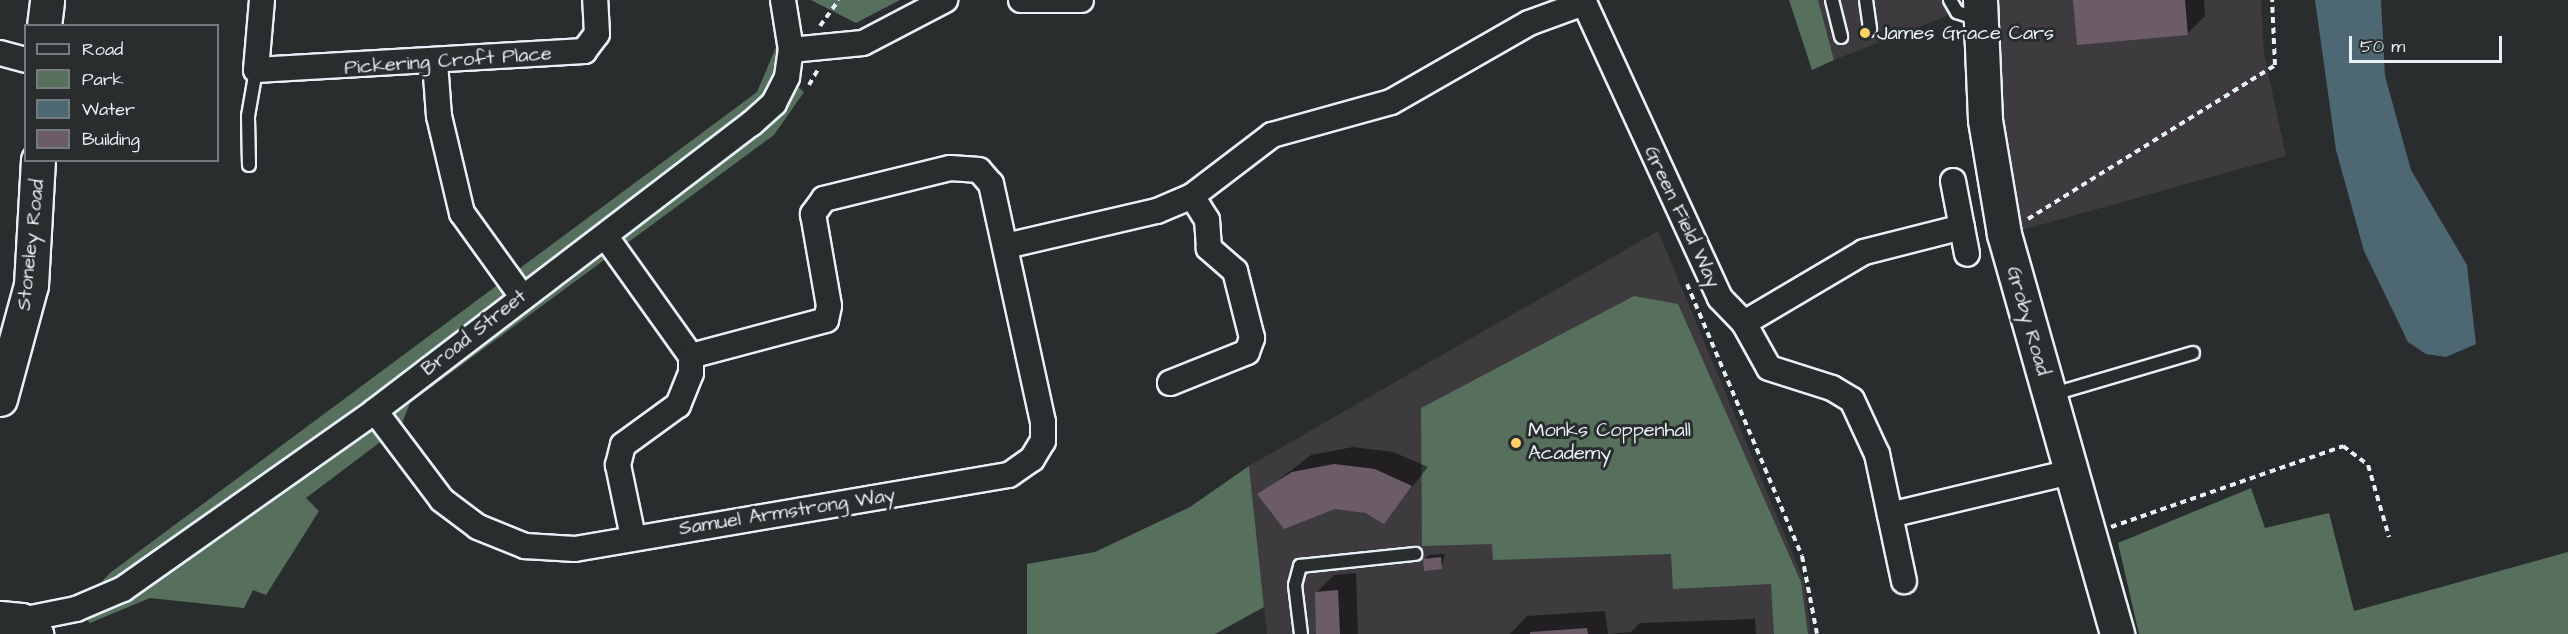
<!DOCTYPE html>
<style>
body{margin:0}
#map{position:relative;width:2568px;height:634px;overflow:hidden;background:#2a2d2e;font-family:"Architects Daughter",sans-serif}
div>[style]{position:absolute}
.built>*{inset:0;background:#3e3b3f}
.green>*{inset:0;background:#57705d}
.water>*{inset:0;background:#4e6873}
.shadow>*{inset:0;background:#0007}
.building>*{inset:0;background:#6b5c68}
.path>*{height:4px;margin-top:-2px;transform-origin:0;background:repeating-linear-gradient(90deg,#e8f1f8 0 6px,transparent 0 10.5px)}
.roads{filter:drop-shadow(2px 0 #e8f1f8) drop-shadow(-2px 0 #e8f1f8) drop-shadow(0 2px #e8f1f8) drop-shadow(0 -2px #e8f1f8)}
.lane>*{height:12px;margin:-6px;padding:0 6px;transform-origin:6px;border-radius:6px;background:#2a2d2e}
.street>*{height:24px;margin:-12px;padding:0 12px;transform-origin:12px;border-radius:12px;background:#2a2d2e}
.secondary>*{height:33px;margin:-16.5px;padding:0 16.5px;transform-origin:16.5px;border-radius:16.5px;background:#2a2d2e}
.dots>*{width:16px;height:16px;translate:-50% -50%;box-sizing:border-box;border:3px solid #2a2d2e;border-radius:50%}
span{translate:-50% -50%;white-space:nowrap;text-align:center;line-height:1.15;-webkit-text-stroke:6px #2a2d2e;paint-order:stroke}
.poi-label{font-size:20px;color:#e8f1f8}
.left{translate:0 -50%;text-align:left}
.street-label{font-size:20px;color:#e8f1f8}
.legend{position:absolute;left:24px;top:24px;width:195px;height:138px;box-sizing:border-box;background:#2a2d2e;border:2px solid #767b7f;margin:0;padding:8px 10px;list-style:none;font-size:18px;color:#e8f1f8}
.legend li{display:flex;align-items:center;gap:12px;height:30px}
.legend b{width:30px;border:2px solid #767b7f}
.scale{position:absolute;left:2349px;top:36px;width:153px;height:27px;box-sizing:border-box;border:3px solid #e8f1f8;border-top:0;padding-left:8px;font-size:18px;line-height:21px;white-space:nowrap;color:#e8f1f8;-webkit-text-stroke:4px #2a2d2e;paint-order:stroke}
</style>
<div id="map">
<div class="built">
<div style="clip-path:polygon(1818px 0,1961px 0,1961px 5px,1957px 12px,1834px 60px)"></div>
<div style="clip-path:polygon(1993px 0,2261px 0,2264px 54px,2286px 156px,2019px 231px,2002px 148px)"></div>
<div style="clip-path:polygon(1658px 231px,1804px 581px,1811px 634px,1267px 634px,1249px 466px)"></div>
</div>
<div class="green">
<div style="clip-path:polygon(769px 0,783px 0,787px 77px,804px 92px,774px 135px,410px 403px,396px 439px,383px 440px,306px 498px,319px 511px,266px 595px,253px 590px,244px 608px,150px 598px,90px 623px,76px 609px,110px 573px,757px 92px,776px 47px)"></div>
<div style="clip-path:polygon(811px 0,900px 0,856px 23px)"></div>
<div style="clip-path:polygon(1789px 0,1818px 0,1834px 60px,1812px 70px)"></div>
<div style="clip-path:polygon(1634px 296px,1678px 304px,1801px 582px,1808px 634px,1774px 634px,1771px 584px,1673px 589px,1671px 554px,1493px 560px,1492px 544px,1422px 546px,1421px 408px)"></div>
<div style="clip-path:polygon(1249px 466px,1264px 607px,1215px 634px,1027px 634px,1027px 564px,1095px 552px,1190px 507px)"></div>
<div style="clip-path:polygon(2251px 488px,2265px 528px,2329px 513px,2354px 611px,2568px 552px,2568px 634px,2139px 634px,2118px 543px)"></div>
</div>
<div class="water">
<div style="clip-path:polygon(2315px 0,2381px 0,2385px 76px,2411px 170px,2467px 265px,2476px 344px,2446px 357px,2426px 354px,2408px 342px,2364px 251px,2336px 150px)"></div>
</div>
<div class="shadow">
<div style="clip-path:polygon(2074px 0,2204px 0,2205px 16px,2187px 34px)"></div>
<div style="clip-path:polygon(1353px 447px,1393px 452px,1428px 467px,1384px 522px,1352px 508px,1319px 510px,1259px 495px,1311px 455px)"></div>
<div style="clip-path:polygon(1445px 554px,1441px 568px,1425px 559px,1429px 555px)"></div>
<div style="clip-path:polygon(1356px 573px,1358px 634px,1317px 634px,1316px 593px,1334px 575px)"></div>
<div style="clip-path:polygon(1605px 611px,1608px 634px,1631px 632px,1640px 623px,1755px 619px,1756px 634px,1510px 634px,1527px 616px)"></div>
</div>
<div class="building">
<div style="clip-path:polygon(2073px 0,2185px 0,2188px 35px,2077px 45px)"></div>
<div style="clip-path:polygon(1334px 464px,1375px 469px,1412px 486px,1384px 524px,1365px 513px,1335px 509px,1284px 529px,1257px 494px,1292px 472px)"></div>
<div style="clip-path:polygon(1441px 557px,1442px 569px,1424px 571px,1423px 559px)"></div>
<div style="clip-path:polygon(1338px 590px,1340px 634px,1316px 634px,1315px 592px)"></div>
<div style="clip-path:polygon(1587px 628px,1588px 634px,1530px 634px,1530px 632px)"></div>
</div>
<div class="path">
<div style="left:820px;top:26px;width:32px;rotate:-54deg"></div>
<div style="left:809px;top:85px;width:20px;rotate:-60deg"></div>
<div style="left:2028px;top:219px;width:291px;rotate:-31.9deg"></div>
<div style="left:2275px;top:65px;width:65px;rotate:-92.6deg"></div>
<div style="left:1687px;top:284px;width:295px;rotate:67.1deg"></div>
<div style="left:1802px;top:556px;width:79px;rotate:79.1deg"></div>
<div style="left:2111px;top:527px;width:246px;rotate:-19.2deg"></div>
<div style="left:2343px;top:446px;width:31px;rotate:37deg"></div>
<div style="left:2368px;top:465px;width:75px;rotate:73.7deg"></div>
</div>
<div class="roads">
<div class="lane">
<div style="left:1832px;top:0;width:38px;rotate:76deg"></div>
<div style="left:1866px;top:0;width:30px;rotate:82deg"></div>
<div style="left:1950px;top:0;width:14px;rotate:60deg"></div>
<div style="left:1957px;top:12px;width:24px;rotate:19deg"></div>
<div style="left:249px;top:165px;width:49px;rotate:-91.2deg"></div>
<div style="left:248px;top:116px;width:47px;rotate:-80.1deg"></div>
<div style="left:2050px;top:395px;width:149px;rotate:-16.4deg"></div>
<div style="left:1301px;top:634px;width:49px;rotate:-97deg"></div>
<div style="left:1295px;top:585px;width:20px;rotate:-75deg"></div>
<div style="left:1300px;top:566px;width:116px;rotate:-6deg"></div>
</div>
<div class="street">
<div style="left:262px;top:0;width:70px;rotate:94.9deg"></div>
<div style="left:256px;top:70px;width:329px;rotate:-3.3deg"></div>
<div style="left:584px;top:51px;width:21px;rotate:-53deg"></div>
<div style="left:597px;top:34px;width:34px;rotate:-93deg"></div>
<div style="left:1021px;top:0;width:60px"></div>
<div style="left:1583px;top:0;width:328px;rotate:65.3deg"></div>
<div style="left:1720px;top:298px;width:35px;rotate:46deg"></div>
<div style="left:1744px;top:323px;width:51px;rotate:60.9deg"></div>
<div style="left:1769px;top:368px;width:66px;rotate:17.6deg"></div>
<div style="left:1832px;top:388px;width:23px;rotate:31deg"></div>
<div style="left:1852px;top:400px;width:60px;rotate:65.2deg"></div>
<div style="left:1877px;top:454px;width:130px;rotate:78deg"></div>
<div style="left:791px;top:50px;width:72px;rotate:-5.6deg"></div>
<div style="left:863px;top:43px;width:93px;rotate:-27.7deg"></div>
<div style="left:0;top:53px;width:27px;rotate:15deg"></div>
<div style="left:435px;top:62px;width:54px;rotate:85.8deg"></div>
<div style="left:439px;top:116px;width:100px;rotate:76.7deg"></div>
<div style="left:462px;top:213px;width:101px;rotate:54.3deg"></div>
<div style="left:1953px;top:181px;width:74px;rotate:79.1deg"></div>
<div style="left:606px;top:237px;width:146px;rotate:54.5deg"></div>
<div style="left:1006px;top:246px;width:155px;rotate:-13.1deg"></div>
<div style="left:1157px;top:211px;width:38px;rotate:-23deg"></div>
<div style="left:1192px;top:196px;width:101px;rotate:-37.3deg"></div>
<div style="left:1272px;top:135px;width:123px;rotate:-15.5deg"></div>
<div style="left:1391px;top:102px;width:159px;rotate:-29.8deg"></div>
<div style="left:1529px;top:23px;width:59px;rotate:-20deg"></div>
<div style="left:1744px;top:323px;width:139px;rotate:-30.6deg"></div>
<div style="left:1864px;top:252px;width:101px;rotate:-14.3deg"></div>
<div style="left:1170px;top:383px;width:83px;rotate:-21.9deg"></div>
<div style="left:1247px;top:352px;width:15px;rotate:-70deg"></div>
<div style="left:1252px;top:338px;width:69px;rotate:-104.2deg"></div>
<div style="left:1235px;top:271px;width:35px;rotate:-139deg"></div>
<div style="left:1209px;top:248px;width:28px;rotate:-94deg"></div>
<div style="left:1207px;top:220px;width:28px;rotate:-122deg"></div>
<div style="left:375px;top:411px;width:111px;rotate:53deg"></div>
<div style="left:442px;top:500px;width:45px;rotate:36.9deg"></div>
<div style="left:478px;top:527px;width:51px;rotate:22deg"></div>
<div style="left:525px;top:546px;width:50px;rotate:3.4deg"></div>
<div style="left:575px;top:549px;width:440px;rotate:-9.7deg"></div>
<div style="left:1009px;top:475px;width:28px;rotate:-35deg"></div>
<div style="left:1032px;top:459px;width:21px;rotate:-59deg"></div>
<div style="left:1043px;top:441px;width:19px;rotate:-90deg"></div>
<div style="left:1043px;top:422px;width:244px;rotate:-102.3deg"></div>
<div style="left:991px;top:184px;width:18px;rotate:-131deg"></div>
<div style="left:979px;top:170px;width:29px;rotate:-176deg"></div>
<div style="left:950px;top:168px;width:130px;rotate:166.2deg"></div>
<div style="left:824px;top:199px;width:19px;rotate:126deg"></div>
<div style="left:813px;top:214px;width:93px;rotate:80.1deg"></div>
<div style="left:829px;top:306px;width:14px;rotate:102deg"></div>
<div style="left:826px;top:320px;width:140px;rotate:165.1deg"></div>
<div style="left:691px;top:356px;width:17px;rotate:90deg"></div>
<div style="left:691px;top:373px;width:35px;rotate:112deg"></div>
<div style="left:678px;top:405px;width:68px;rotate:144deg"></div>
<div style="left:623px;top:445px;width:21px;rotate:104deg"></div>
<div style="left:618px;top:465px;width:74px;rotate:78.2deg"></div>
<div style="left:1890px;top:515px;width:186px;rotate:-13.4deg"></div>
<div style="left:21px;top:620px;width:56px;rotate:-11.3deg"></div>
<div style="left:76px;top:609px;width:51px;rotate:-23.1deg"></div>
<div style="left:123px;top:589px;width:309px;rotate:-35.2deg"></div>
<div style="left:375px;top:411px;width:473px;rotate:-37.4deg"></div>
<div style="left:751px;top:124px;width:31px;rotate:-42deg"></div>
<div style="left:774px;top:103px;width:29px;rotate:-63deg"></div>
<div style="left:787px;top:77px;width:27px;rotate:-82deg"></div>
<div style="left:791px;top:50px;width:51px;rotate:-99.1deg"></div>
</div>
<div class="secondary">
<div style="left:1980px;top:0;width:120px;rotate:87.6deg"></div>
<div style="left:1985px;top:120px;width:116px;rotate:80.5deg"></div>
<div style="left:2004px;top:234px;width:416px;rotate:74.2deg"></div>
<div style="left:44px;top:26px;width:26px;rotate:-83deg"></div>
<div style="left:0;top:399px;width:118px;rotate:-74.8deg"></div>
<div style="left:31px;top:285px;width:125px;rotate:-86.8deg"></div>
<div style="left:0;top:618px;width:21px;rotate:5deg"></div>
<div style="left:21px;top:620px;width:21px;rotate:43deg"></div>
</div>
</div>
<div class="dots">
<div style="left:1865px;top:33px;background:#ffd166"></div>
<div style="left:1516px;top:443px;background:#ffd166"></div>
</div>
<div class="poi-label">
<span class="left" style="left:1877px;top:33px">James Grace Cars</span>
<span class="left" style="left:1528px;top:442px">Monks Coppenhall<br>Academy</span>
</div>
<div class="street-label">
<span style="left:448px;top:61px;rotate:-4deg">Pickering Croft Place</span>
<span style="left:1682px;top:217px;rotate:65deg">Green Field Way</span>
<span style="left:31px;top:245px;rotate:-84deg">Stoneley Road</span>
<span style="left:2028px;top:321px;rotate:74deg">Groby Road</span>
<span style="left:474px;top:333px;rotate:-38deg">Broad Street</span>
<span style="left:787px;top:512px;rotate:-9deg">Samuel Armstrong Way</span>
</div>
<ul class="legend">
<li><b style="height:8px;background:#2a2d2e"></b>Road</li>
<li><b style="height:16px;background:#57705d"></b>Park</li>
<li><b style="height:16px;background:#4e6873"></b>Water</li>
<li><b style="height:16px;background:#6b5c68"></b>Building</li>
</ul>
<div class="scale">50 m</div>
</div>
